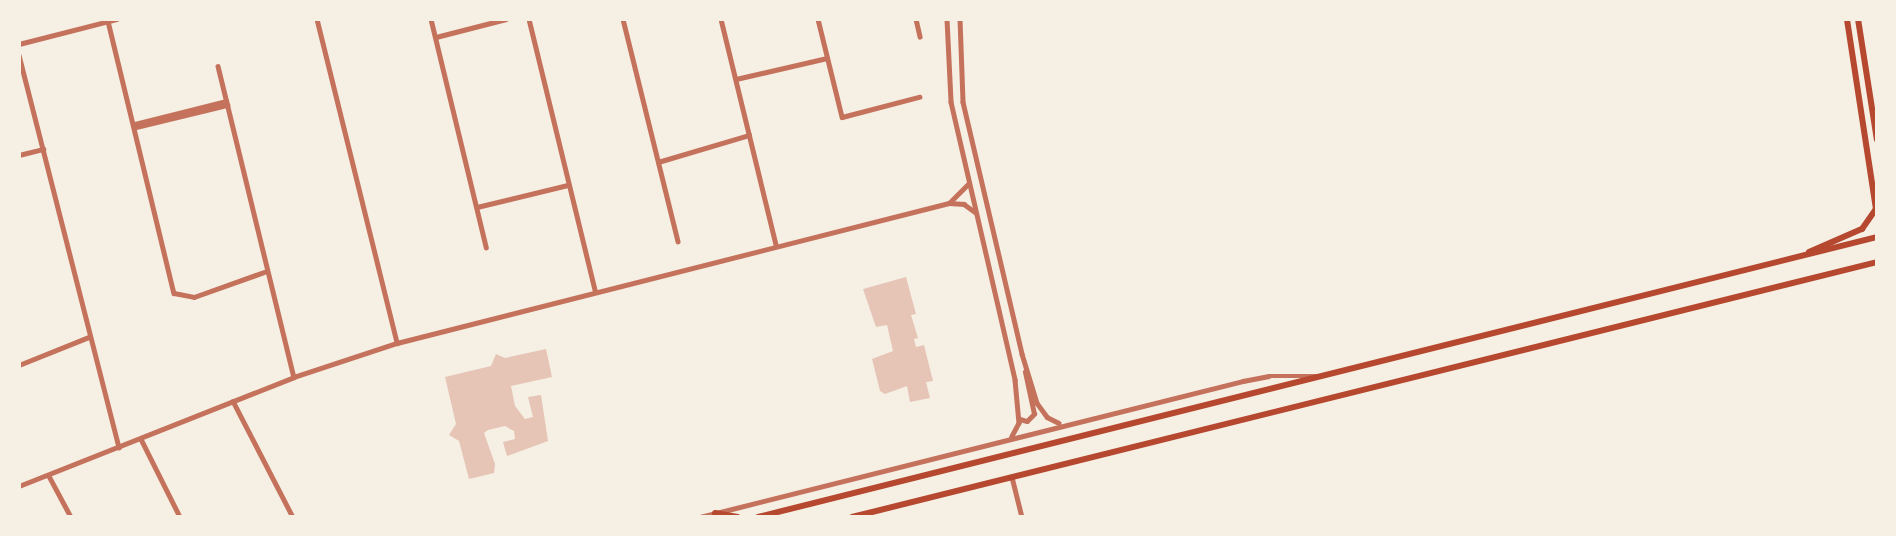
<!DOCTYPE html>
<style>
body{margin:0}
#map{position:relative;width:1896px;height:536px;overflow:hidden;background:#f6efe4;font-family:Arial,sans-serif}
div>[style]{position:absolute}
[style*='--x']{left:calc(var(--x)*1px);top:calc(var(--y)*1px);width:calc(var(--w)*1px);rotate:calc(var(--a)*1deg)}
.building>*{inset:0;background:#e6c5b7}
.minor>*{height:4.5px;margin:-2.25px;padding:0 2.25px;transform-origin:2.25px;border-radius:2.25px;background:#c5725c}
.secondary>*{height:6px;margin:-3px;padding:0 3px;transform-origin:3px;border-radius:3px;background:#b5482f}
span{translate:-50% -50%;white-space:nowrap;text-align:center;line-height:1.15;-webkit-text-stroke:5px #f6efe4;paint-order:stroke}
.frame{position:absolute;inset:0;border:21px solid #f6efe4;pointer-events:none}
</style>
<div id="map">
<div class="building">
<div style="clip-path:polygon(906px 277px,916px 314px,911px 315px,918px 338px,914px 339px,916px 347px,924px 345px,933px 381px,926px 382px,930px 398px,910px 402px,907px 386px,885px 394px,880px 391px,872px 359px,893px 351px,887px 325px,876px 327px,863px 289px)"></div>
<div style="clip-path:polygon(546px 349px,552px 377px,511px 386px,515px 406px,525px 419px,533px 417px,528px 397px,541px 395px,548px 441px,507px 456px,503px 442px,515px 439px,514px 431px,505px 426px,488px 430px,484px 433px,495px 464px,494px 473px,469px 479px,459px 441px,449px 435px,456px 424px,445px 377px,491px 366px,496px 354px,505px 358px)"></div>
</div>
<div class="minor">
<div style="--x:317;--y:19;--w:334;--a:76.1"></div>
<div style="--x:431;--y:19;--w:235;--a:76.4"></div>
<div style="--x:529;--y:19;--w:279;--a:76.3"></div>
<div style="--x:623;--y:19;--w:229;--a:76.1"></div>
<div style="--x:721;--y:19;--w:233;--a:76.3"></div>
<div style="--x:818;--y:19;--w:101;--a:76.2"></div>
<div style="--x:842;--y:117;--w:80;--a:-14.6"></div>
<div style="--x:916;--y:19;--w:18;--a:77"></div>
<div style="--x:947;--y:19;--w:83;--a:87.2"></div>
<div style="--x:951;--y:102;--w:285;--a:77"></div>
<div style="--x:1015;--y:380;--w:43;--a:84.7"></div>
<div style="--x:1019;--y:423;--w:15;--a:118"></div>
<div style="--x:960;--y:19;--w:83;--a:87.9"></div>
<div style="--x:963;--y:102;--w:259;--a:76.8"></div>
<div style="--x:1022;--y:354;--w:51;--a:73"></div>
<div style="--x:1037;--y:403;--w:17;--a:54"></div>
<div style="--x:1047;--y:417;--w:13;--a:27"></div>
<div style="--x:108;--y:21;--w:280;--a:76.4"></div>
<div style="--x:174;--y:293;--w:20;--a:11"></div>
<div style="--x:194;--y:297;--w:77;--a:-19.6"></div>
<div style="--x:436;--y:37;--w:72;--a:-14.4"></div>
<div style="--x:19;--y:44;--w:101;--a:-14.3"></div>
<div style="--x:19;--y:55;--w:405;--a:75.7"></div>
<div style="--x:218;--y:66;--w:320;--a:76.3"></div>
<div style="--x:736;--y:79;--w:93;--a:-13"></div>
<div style="--x:135;--y:124;--w:94;--a:-14.2"></div>
<div style="--x:136;--y:127;--w:94;--a:-13.6"></div>
<div style="--x:19;--y:155;--w:25;--a:-14"></div>
<div style="--x:658;--y:162;--w:95;--a:-16.5"></div>
<div style="--x:950;--y:202;--w:25;--a:-45"></div>
<div style="--x:477;--y:207;--w:94;--a:-13.6"></div>
<div style="--x:19;--y:365;--w:75;--a:-21.8"></div>
<div style="--x:233;--y:401;--w:131;--a:62.7"></div>
<div style="--x:1020;--y:419;--w:7;--a:16"></div>
<div style="--x:1027;--y:421;--w:10;--a:-45"></div>
<div style="--x:1034;--y:414;--w:43;--a:-102.1"></div>
<div style="--x:141;--y:439;--w:87;--a:63.4"></div>
<div style="--x:49;--y:476;--w:47;--a:61.8"></div>
<div style="--x:1012;--y:477;--w:41;--a:76"></div>
<div style="--x:19;--y:486;--w:296;--a:-21.6"></div>
<div style="--x:294;--y:377;--w:108;--a:-18.3"></div>
<div style="--x:397;--y:343;--w:569;--a:-14.23"></div>
<div style="--x:949;--y:203;--w:15;--a:4"></div>
<div style="--x:964;--y:204;--w:14;--a:36"></div>
<div style="--x:700;--y:517;--w:560;--a:-14.06"></div>
<div style="--x:1243;--y:381;--w:26;--a:-11"></div>
<div style="--x:1269;--y:376;--w:47;--a:0"></div>
</div>
<div class="secondary">
<div style="--x:1858;--y:19;--w:122;--a:81.1"></div>
<div style="--x:1809;--y:252;--w:58;--a:-23.5"></div>
<div style="--x:1862;--y:229;--w:24;--a:-55"></div>
<div style="--x:1876;--y:209;--w:192;--a:-98.7"></div>
<div style="--x:715;--y:513;--w:23;--a:10"></div>
<div style="--x:758;--y:517;--w:1153;--a:-14.05"></div>
<div style="--x:852;--y:517;--w:1056;--a:-13.97"></div>
</div>
<div class="frame"></div>
</div>
